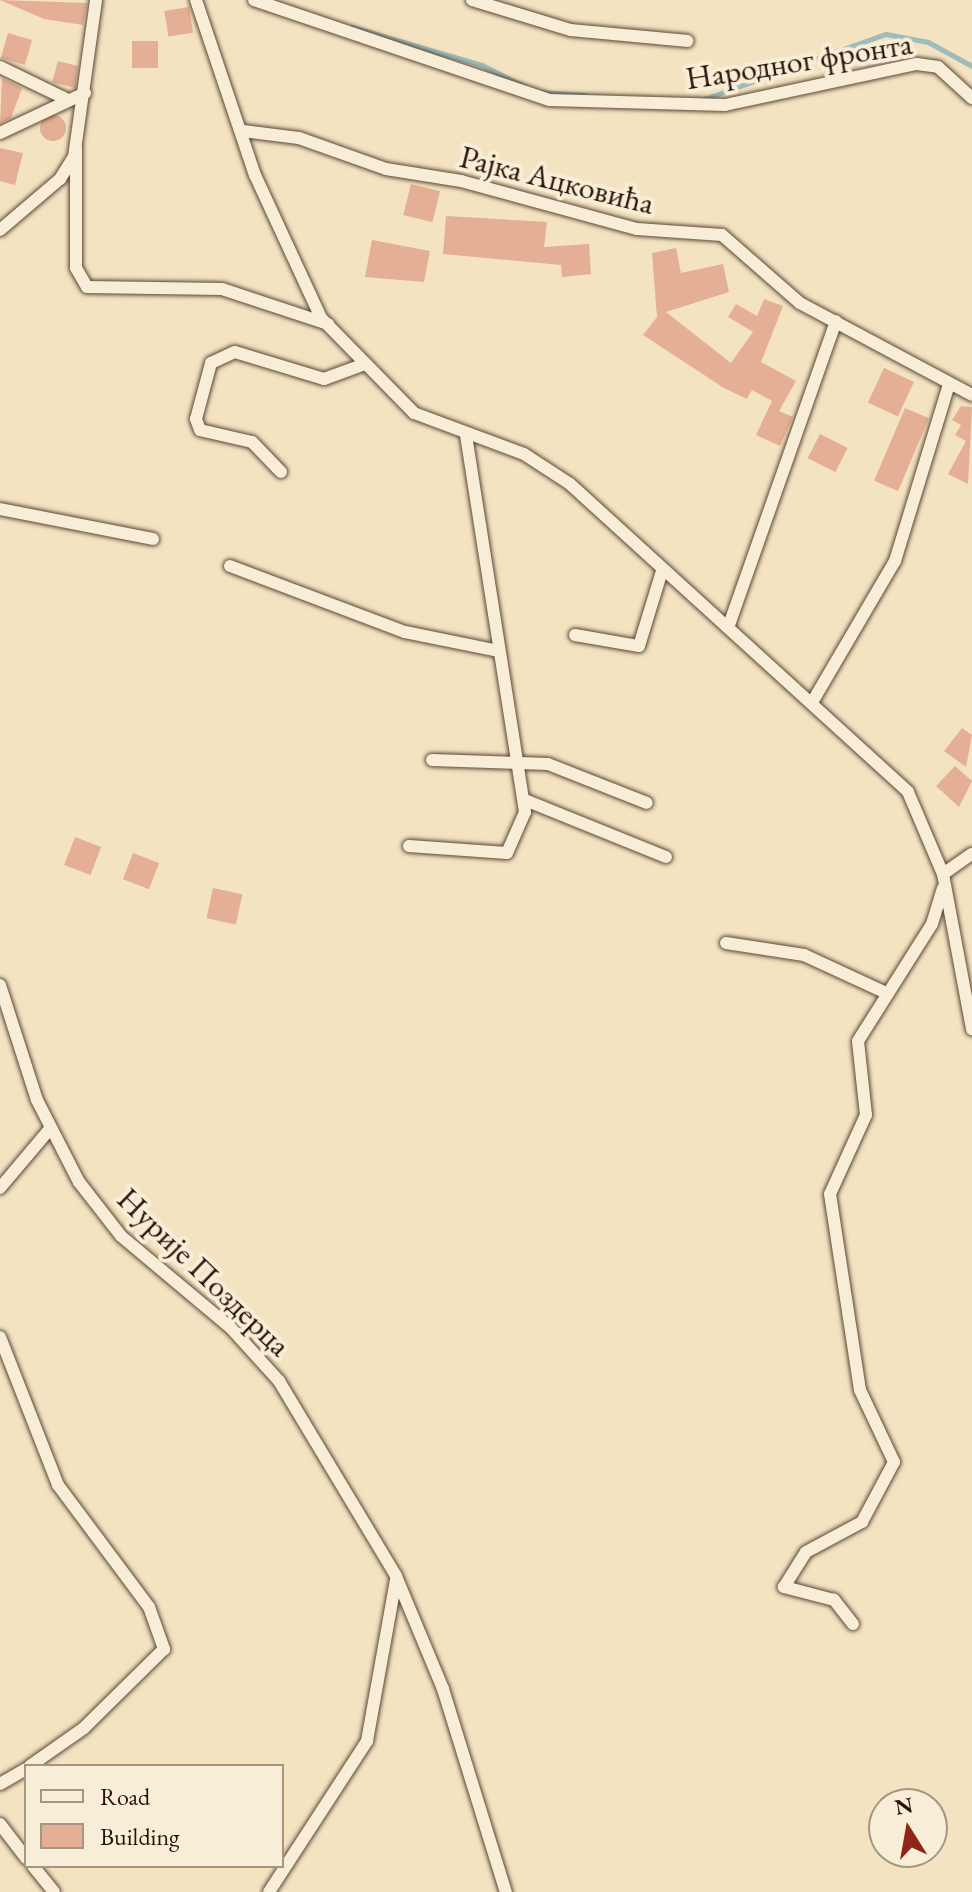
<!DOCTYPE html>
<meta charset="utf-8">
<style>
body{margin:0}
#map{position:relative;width:972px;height:1892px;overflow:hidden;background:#f4e3c1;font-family:"EB Garamond",serif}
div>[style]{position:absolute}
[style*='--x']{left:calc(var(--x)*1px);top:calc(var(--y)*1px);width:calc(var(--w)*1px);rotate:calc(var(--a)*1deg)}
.stream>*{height:5px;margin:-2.5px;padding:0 2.5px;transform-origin:2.5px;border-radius:2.5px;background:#9ebdba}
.building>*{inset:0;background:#e4af94;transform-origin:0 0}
.round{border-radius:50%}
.roads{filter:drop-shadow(0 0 2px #5b4736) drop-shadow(0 0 2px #5b4736)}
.street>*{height:12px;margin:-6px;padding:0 6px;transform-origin:6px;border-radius:6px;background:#f8edd7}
span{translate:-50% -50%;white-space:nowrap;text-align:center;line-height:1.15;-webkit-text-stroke:8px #f8edd7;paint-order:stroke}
.street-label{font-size:32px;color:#281308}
.legend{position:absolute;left:24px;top:1764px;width:260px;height:104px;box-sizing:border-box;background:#f8edd7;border:2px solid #a59684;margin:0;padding:10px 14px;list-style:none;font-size:24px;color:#281308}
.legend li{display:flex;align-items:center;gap:16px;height:40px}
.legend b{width:40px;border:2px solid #a59684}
.north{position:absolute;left:868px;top:1788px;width:80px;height:80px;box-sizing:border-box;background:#f8edd7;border:2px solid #a59684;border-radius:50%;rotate:349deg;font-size:22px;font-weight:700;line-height:32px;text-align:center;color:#281308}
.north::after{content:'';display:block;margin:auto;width:28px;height:36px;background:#8f2418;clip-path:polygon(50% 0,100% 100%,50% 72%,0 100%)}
</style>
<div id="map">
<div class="stream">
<div style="--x:352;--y:27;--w:135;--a:16.3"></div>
<div style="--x:482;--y:65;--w:47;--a:26.6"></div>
<div style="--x:540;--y:92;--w:46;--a:3.7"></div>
<div style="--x:704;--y:99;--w:193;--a:-19.7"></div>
<div style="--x:886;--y:34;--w:43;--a:10.8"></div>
<div style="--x:928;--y:42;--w:50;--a:28.6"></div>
</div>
<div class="building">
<div style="clip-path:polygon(0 0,87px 3px,83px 25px,44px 19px)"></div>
<div style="left:189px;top:7px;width:26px;height:25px;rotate:81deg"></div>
<div style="left:8px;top:33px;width:25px;height:26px;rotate:16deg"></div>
<div style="left:132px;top:41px;width:26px;height:27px"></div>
<div style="clip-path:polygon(58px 61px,78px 66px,75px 88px,52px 82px)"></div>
<div style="clip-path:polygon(2px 78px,22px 88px,11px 118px,0 123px)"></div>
<div class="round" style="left:40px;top:115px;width:26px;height:26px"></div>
<div style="clip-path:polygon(0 148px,23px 153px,15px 185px,0 181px)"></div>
<div style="left:411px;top:184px;width:30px;height:32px;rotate:14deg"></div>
<div style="clip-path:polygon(446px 216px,547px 222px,544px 247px,589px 244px,591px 274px,562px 277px,561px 265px,443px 254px)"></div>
<div style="clip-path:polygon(372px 240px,430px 251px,424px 282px,365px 277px)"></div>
<div style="clip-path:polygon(676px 248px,681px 273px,723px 264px,729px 292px,666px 312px,731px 363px,753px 332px,728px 317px,736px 304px,757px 316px,764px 299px,783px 306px,761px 362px,796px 381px,779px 411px,793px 417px,780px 446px,756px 435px,772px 401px,752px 390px,747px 399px,724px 388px,643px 335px,657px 317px,652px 253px)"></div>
<div style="left:884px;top:368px;width:33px;height:38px;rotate:25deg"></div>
<div style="clip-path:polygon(961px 406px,972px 407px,968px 484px,948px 474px,966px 441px,955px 435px,961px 425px,952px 420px)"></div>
<div style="left:905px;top:408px;width:26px;height:79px;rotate:23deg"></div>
<div style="left:820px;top:434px;width:31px;height:27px;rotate:27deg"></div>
<div style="clip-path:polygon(962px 728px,972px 735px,966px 767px,944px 751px)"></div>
<div style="clip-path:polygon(955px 766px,972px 781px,959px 807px,936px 786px)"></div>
<div style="left:75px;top:837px;width:28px;height:30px;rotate:21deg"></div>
<div style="left:133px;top:853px;width:28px;height:28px;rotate:21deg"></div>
<div style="left:213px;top:888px;width:30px;height:31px;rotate:12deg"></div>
</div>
<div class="roads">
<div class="street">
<div style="--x:196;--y:0;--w:185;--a:71.4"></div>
<div style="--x:255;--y:175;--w:157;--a:65.2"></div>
<div style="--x:321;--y:318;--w:133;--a:45.6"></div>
<div style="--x:414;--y:413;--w:117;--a:20.4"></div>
<div style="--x:524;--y:454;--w:55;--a:33.1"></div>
<div style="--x:570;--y:484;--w:457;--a:42.3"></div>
<div style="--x:908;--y:792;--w:89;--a:66.9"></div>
<div style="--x:943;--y:874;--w:158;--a:79.4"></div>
<div style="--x:254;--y:0;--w:311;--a:18.7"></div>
<div style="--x:549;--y:100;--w:176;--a:1.6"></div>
<div style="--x:725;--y:105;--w:196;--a:-12.1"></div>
<div style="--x:917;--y:64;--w:21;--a:8"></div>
<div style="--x:938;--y:67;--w:46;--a:42.4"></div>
<div style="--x:472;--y:0;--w:103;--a:16.9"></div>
<div style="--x:571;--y:30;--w:117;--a:5.4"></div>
<div style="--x:0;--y:67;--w:76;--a:25.9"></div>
<div style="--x:243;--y:131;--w:56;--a:7.1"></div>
<div style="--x:299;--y:138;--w:92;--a:19.6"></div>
<div style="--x:386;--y:169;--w:76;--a:9.1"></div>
<div style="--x:461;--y:181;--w:182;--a:15.3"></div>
<div style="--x:637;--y:229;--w:85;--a:4"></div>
<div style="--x:722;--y:235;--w:103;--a:41.1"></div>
<div style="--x:800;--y:303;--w:195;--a:28.1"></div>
<div style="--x:0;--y:133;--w:94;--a:-25.2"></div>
<div style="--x:76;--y:148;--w:120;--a:90"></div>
<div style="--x:76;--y:268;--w:22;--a:60"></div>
<div style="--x:87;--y:287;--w:135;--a:0.8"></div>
<div style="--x:222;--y:289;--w:112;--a:18.3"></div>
<div style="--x:0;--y:230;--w:79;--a:-40.4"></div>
<div style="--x:60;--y:179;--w:26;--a:-58"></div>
<div style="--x:74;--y:157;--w:159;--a:-82"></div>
<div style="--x:281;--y:472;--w:42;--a:-134"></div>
<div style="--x:252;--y:442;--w:53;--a:-167"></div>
<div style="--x:200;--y:430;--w:12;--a:-110"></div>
<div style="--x:196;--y:419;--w:58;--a:-75"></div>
<div style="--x:211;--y:363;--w:26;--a:-25"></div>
<div style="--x:235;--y:352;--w:93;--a:16.9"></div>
<div style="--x:324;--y:379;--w:44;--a:-20.1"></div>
<div style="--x:0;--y:509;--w:156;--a:11.1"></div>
<div style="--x:230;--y:566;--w:187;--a:20.7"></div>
<div style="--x:405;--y:632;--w:95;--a:11.5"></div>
<div style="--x:729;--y:625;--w:322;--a:-70.6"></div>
<div style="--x:575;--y:635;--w:65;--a:9.8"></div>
<div style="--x:639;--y:646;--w:78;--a:-73"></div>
<div style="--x:814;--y:699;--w:160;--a:-59.6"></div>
<div style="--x:895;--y:561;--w:185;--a:-73"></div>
<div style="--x:432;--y:760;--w:116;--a:2"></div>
<div style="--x:548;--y:764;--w:106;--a:21.5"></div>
<div style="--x:525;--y:800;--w:152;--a:22"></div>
<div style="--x:409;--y:846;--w:98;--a:4.1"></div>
<div style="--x:507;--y:853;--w:45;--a:-66.3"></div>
<div style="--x:525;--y:812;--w:382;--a:-98.9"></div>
<div style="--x:943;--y:874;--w:35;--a:-35"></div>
<div style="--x:726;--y:943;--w:79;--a:8.7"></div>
<div style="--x:804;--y:955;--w:88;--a:24.8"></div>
<div style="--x:0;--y:985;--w:121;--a:72.2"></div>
<div style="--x:37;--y:1100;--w:92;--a:62.9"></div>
<div style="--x:79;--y:1182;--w:68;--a:52.1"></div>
<div style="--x:121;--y:1236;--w:142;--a:39.9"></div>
<div style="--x:230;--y:1327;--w:73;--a:47.8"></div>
<div style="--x:279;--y:1381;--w:227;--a:59"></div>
<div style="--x:396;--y:1576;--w:122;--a:67.4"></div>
<div style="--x:443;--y:1689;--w:213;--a:72.8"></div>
<div style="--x:0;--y:1188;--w:76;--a:-49.8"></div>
<div style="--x:0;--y:1337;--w:159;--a:68.6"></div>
<div style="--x:58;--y:1485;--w:152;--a:53.3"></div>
<div style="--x:149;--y:1607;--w:45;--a:70.3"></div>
<div style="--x:164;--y:1649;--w:112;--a:135.4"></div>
<div style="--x:84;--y:1728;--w:66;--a:144.9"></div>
<div style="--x:853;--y:1624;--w:31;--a:-128"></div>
<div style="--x:834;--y:1600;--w:52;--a:-165.4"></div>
<div style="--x:784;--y:1587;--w:41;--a:-57.8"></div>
<div style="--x:806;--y:1552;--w:64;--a:-28.2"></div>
<div style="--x:862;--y:1522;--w:68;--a:-61.9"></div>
<div style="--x:894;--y:1462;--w:80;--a:-115.3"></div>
<div style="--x:860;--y:1390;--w:198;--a:-98.7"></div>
<div style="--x:830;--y:1194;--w:87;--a:-65.5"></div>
<div style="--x:866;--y:1115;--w:74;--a:-96.2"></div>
<div style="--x:858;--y:1041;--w:138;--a:-57.7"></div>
<div style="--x:932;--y:924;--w:37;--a:-73"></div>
<div style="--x:0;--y:1784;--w:30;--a:-30"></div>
<div style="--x:0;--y:1824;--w:43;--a:52.6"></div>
<div style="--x:33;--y:1866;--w:33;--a:51"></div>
<div style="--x:269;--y:1892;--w:180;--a:-57"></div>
<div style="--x:367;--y:1741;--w:164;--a:-79.8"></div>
</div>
</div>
<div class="street-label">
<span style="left:799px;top:61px;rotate:-9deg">Народног фронта</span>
<span style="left:557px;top:180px;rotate:14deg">Рајка Ацковића</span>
<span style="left:204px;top:1272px;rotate:44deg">Нурије Поздерца</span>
</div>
<ul class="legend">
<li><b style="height:10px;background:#f8edd7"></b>Road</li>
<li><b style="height:22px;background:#e4af94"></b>Building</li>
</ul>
<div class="north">N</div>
</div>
